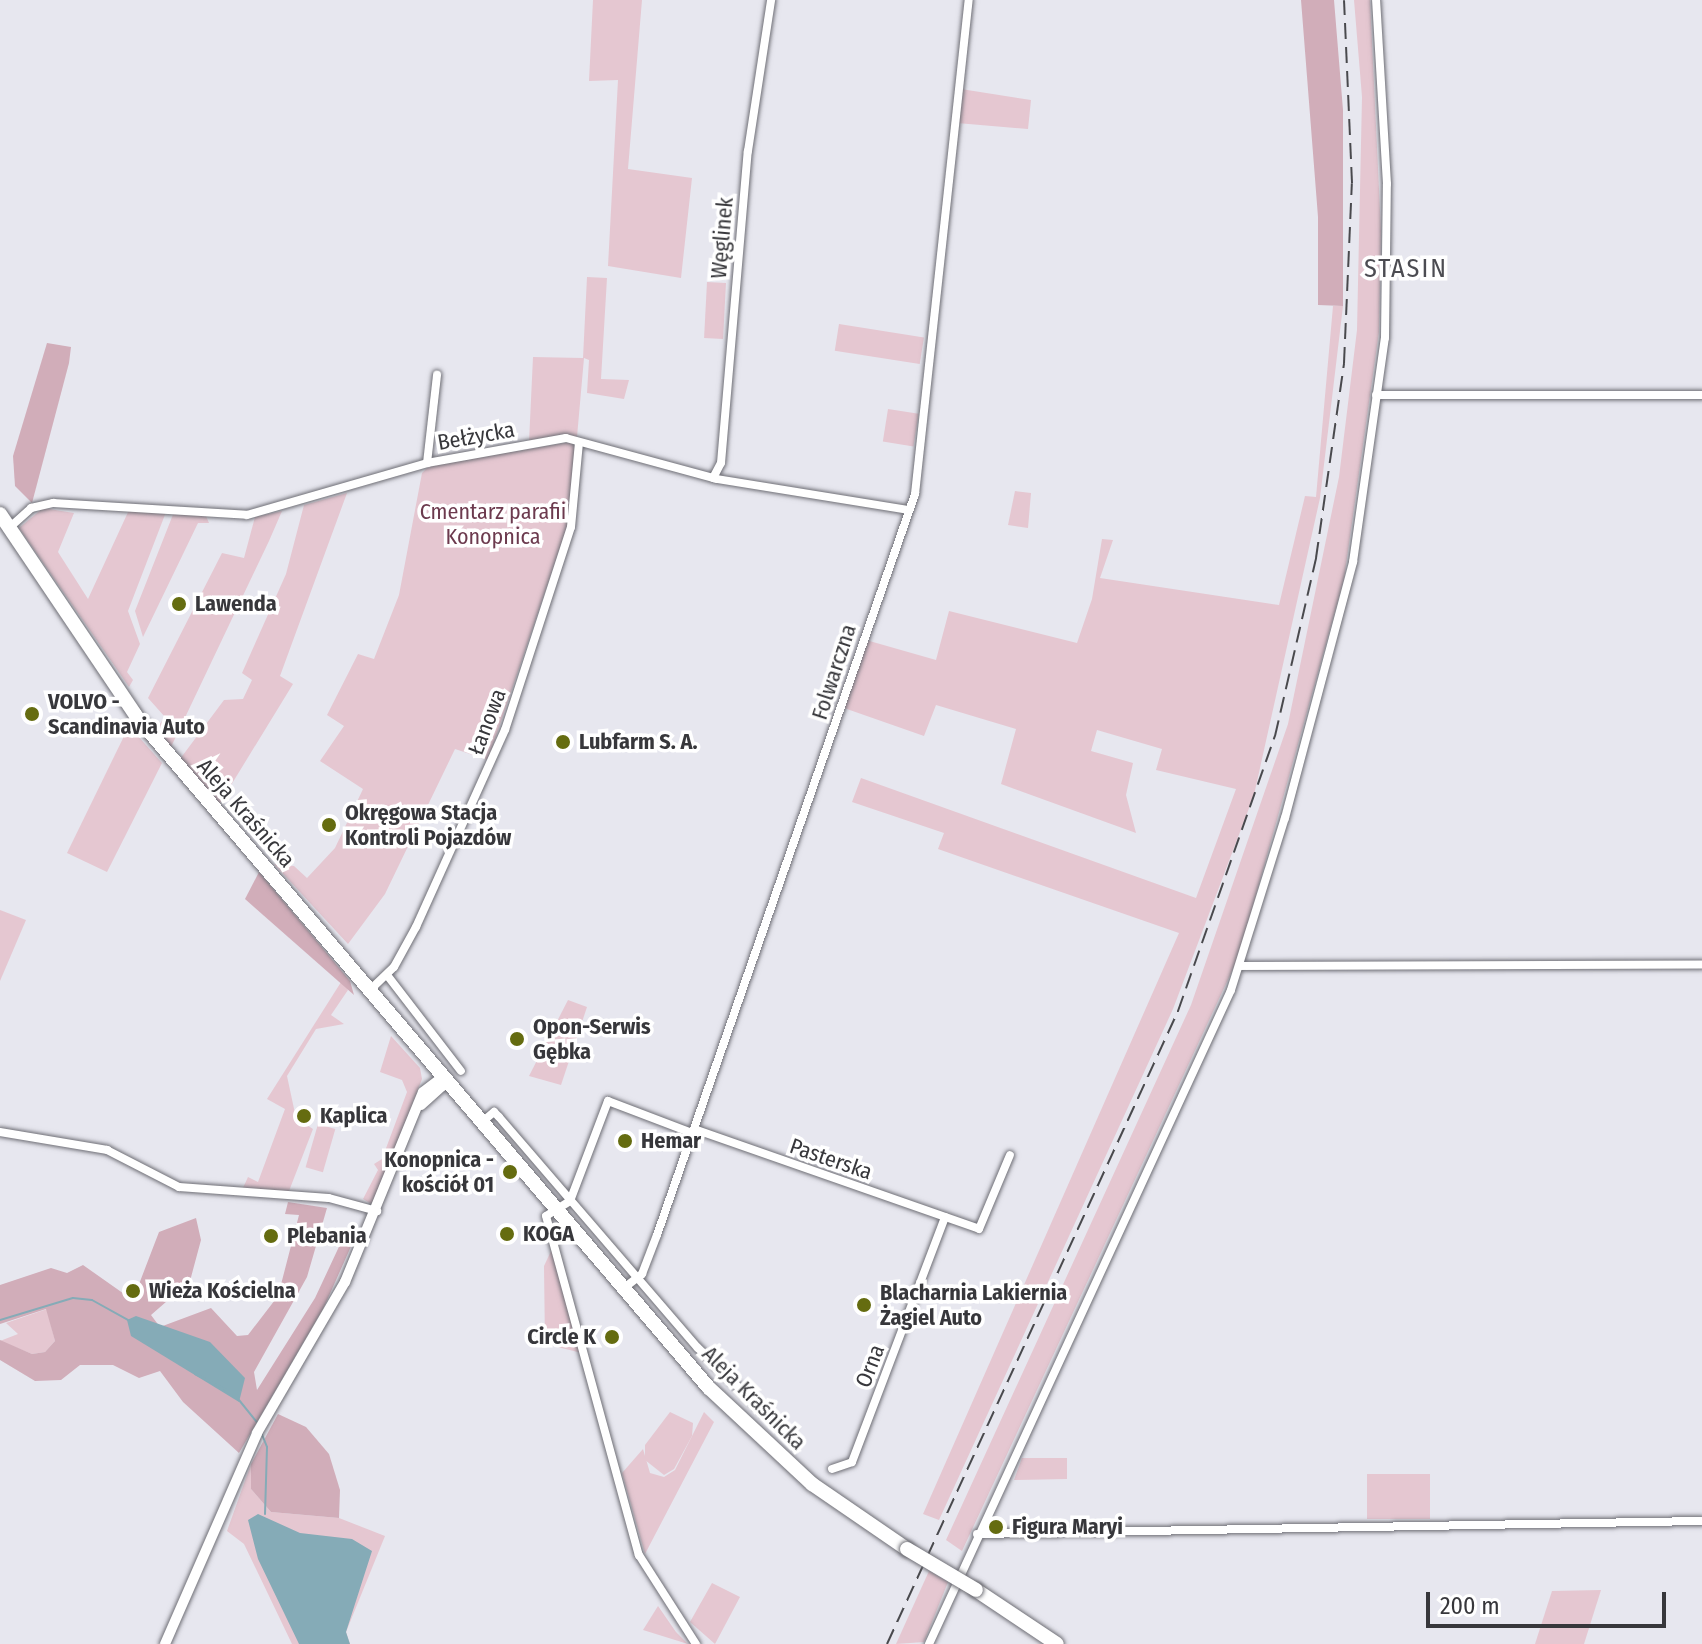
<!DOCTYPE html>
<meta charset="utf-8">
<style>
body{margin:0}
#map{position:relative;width:1702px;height:1644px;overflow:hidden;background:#e7e7ef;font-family:"Fira Sans Condensed",sans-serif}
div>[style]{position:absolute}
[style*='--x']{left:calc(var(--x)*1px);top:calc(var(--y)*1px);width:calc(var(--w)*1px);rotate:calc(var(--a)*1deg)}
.green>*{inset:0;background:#e5c7d1;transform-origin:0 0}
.forest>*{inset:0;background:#d1adb9}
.water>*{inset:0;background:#85abb7}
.stream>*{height:2px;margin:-1px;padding:0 1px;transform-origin:1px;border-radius:1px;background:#85abb7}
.roads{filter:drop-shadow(0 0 2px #6e6e75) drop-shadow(0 0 2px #6e6e75)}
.minor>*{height:8px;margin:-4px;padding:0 4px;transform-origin:4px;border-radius:4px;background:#fff}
.tertiary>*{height:10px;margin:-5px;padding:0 5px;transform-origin:5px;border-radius:5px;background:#fff}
.primary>*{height:14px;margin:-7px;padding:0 7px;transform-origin:7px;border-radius:7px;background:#fff}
.rail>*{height:2px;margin-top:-1px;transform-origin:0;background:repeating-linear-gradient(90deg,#49494d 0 16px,transparent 0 24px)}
.bridges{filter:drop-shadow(0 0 2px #6e6e75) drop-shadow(0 0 2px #6e6e75)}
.primary-bridge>*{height:14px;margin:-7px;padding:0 7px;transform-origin:7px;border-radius:7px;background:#fff}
.dots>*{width:22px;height:22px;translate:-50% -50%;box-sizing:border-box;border:4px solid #fff;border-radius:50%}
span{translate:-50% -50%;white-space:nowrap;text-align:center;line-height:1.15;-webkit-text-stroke:7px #fff;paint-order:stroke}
.street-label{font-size:22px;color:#37373b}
.park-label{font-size:22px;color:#6c3a4e}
.poi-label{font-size:22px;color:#37373b;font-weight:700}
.left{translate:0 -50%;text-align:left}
.right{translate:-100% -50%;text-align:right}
.quarter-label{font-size:26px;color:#4c4c52;letter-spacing:2px}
.scale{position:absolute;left:1426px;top:1592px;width:240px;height:36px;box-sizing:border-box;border:4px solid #37373b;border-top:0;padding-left:10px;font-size:24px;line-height:28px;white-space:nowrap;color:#37373b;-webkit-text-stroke:6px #fff;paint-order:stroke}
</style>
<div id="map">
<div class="green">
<div style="clip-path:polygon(593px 0,642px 0,628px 169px,692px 178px,681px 278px,608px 266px,618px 80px,589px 81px)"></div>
<div style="clip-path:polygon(1354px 0,1370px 0,1381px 231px,1379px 332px,1344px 579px,1239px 956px,962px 1551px,946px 1540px,1191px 1005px,1288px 724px,1339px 477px,1357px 330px,1362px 97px)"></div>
<div style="clip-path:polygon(961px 89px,1031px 100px,1028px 129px,957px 123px)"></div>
<div style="clip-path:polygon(587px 277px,607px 278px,601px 379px,629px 380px,624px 399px,587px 393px,589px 360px,584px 358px,577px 437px,529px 442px,533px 357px,583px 358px)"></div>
<div style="left:707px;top:282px;width:19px;height:56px;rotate:3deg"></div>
<div style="clip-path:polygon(1333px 306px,1343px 306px,1320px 498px,1254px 795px,1173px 1009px,939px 1520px,923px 1514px,1179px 933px,938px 849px,944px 833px,852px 802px,861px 778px,1196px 898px,1236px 789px,1156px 770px,1162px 749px,1097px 730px,1091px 751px,1133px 763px,1126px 795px,1136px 833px,1001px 784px,1016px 729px,936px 705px,924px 736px,844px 708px,866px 640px,936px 660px,949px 611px,1077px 643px,1092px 599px,1102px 539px,1113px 540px,1100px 578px,1279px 605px,1305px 496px,1316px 497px)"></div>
<div style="left:839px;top:324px;width:86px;height:27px;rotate:9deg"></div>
<div style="left:888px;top:409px;width:31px;height:33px;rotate:9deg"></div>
<div style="clip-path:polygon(570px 442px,575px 446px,567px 527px,488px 760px,455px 749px,385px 894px,348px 944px,274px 864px,294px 866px,307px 878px,335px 848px,363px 789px,320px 761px,344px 726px,327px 715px,358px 654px,374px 659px,399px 595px,422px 473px,429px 466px)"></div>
<div style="clip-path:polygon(1015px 491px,1031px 493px,1028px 528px,1008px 525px)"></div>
<div style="clip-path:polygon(347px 493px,280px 676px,293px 684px,217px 808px,180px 759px,224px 700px,243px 699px,252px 680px,242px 673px,286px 574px,304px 505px)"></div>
<div style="clip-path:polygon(43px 508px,74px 513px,58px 552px,88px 599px,129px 510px,166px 512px,128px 611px,140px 644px,127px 672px,133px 680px,129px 687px,19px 528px)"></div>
<div style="clip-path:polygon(282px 511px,269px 541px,171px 747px,157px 728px,165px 717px,148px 698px,222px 553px,244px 558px,255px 517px)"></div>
<div style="clip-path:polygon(174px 512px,206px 516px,209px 523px,198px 523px,143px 637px,135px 611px)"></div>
<div style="clip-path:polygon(129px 726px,162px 763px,107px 872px,67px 853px)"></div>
<div style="clip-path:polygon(0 910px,26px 920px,0 981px)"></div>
<div style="clip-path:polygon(343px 979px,348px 990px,331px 1015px,344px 1024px,316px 1029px,287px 1076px,296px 1118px,313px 1129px,289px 1191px,242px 1190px,248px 1177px,258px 1182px,285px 1109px,267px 1099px)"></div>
<div style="clip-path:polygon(568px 1000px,587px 1007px,561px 1085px,529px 1076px)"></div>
<div style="clip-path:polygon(391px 1036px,420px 1068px,422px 1079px,373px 1205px,363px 1199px,378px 1170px,374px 1164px,382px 1159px,407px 1092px,402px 1080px,380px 1072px)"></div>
<div style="left:318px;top:1124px;width:18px;height:45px;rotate:16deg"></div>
<div style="clip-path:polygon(552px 1249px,582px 1353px,545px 1344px,544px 1266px)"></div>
<div style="clip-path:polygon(47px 1309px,55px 1341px,45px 1352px,32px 1354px,0 1341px,18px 1334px,6px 1323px)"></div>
<div style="clip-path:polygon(670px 1412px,693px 1423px,692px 1436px,674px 1469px,664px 1475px,645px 1460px,645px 1445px)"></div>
<div style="clip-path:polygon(704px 1412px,714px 1422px,645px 1554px,622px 1473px,643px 1449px,650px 1473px,664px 1477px,675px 1470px)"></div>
<div style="clip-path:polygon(1022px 1458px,1067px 1458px,1067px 1479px,1014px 1480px)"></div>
<div style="clip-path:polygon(251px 1464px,251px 1489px,271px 1512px,339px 1518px,385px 1536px,346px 1632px,350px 1644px,292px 1644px,244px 1544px,227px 1531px)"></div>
<div style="left:1430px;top:1474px;width:45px;height:63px;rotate:90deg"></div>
<div style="clip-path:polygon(929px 1571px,948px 1582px,924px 1642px,896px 1644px)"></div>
<div style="clip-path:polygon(712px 1583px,740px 1597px,715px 1644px,690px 1622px)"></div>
<div style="clip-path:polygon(1601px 1590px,1584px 1644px,1535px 1644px,1552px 1591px)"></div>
<div style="clip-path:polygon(658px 1606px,676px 1632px,688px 1644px,643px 1630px)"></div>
</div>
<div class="forest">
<div style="clip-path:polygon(1301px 0,1334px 0,1343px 110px,1343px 306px,1318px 305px,1318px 217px)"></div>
<div style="clip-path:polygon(47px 343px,71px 347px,69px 363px,32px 503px,15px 486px,13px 456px)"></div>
<div style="clip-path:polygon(259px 872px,350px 981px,354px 995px,245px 899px)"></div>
<div style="clip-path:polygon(288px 1202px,327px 1208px,307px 1277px,254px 1372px,257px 1390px,315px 1298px,344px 1236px,353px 1242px,324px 1307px,239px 1453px,183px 1402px,160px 1371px,139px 1378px,113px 1365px,80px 1365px,61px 1380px,35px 1381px,0 1360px,0 1340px,32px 1354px,45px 1352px,55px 1341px,46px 1309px,0 1324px,0 1285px,51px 1268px,67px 1273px,83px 1265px,127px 1296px,136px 1292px,159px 1232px,196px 1218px,201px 1240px,190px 1281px,151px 1315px,160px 1327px,211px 1308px,237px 1336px,248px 1335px,278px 1296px,299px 1215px,285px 1214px)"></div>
<div style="clip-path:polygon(278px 1414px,306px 1427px,329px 1454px,340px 1490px,339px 1518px,271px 1512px,251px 1489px,251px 1464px)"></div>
</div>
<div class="water">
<div style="clip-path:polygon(136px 1316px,210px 1342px,245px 1378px,239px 1402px,131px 1336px,127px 1320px)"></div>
<div style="clip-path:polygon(258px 1514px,300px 1533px,352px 1539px,372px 1551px,346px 1632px,350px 1644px,299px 1644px,258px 1559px,248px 1520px)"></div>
</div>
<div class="stream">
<div style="--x:0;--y:1320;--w:76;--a:-16.8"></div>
<div style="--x:73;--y:1298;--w:19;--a:6"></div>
<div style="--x:92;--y:1300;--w:41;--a:29.1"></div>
<div style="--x:195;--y:1374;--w:34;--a:27"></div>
<div style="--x:239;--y:1400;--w:28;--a:51"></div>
<div style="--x:261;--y:1432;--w:16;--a:68"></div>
<div style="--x:267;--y:1447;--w:67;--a:91.7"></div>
</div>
<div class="roads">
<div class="minor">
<div style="--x:1376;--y:395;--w:326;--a:0"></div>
<div style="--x:427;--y:463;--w:89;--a:-83.5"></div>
<div style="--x:713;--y:478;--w:17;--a:-62"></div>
<div style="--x:721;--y:463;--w:313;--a:-85.1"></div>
<div style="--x:748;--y:151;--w:153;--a:-81.3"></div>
<div style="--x:9;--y:528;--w:30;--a:-42"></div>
<div style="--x:31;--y:508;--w:23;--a:-13"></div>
<div style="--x:53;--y:503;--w:194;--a:3.5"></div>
<div style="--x:247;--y:515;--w:187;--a:-16.1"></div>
<div style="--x:427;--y:463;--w:141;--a:-10.2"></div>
<div style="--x:566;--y:438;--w:156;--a:15.2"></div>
<div style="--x:717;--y:479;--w:194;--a:9.2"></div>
<div style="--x:1241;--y:966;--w:461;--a:-0.2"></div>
<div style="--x:387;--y:975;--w:121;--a:52.4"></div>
<div style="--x:370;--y:990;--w:33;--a:-44"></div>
<div style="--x:394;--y:967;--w:46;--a:-61.2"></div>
<div style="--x:416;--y:927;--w:216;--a:-65.7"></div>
<div style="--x:505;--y:730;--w:213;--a:-72"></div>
<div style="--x:571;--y:527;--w:85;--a:-84.6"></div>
<div style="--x:482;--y:1122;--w:16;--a:-40"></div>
<div style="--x:494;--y:1112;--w:7;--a:45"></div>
<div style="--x:499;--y:1117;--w:305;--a:49.3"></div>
<div style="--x:698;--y:1348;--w:98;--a:44.2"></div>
<div style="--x:694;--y:1129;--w:302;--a:19.3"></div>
<div style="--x:979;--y:1229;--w:80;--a:-67.3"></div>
<div style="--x:0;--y:1132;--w:109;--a:9.5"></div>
<div style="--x:107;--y:1150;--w:81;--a:27.2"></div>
<div style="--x:179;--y:1187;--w:150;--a:4.2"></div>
<div style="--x:329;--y:1198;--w:50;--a:15.2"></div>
<div style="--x:692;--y:1133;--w:90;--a:-159.1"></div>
<div style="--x:608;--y:1101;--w:107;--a:110.8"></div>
<div style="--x:570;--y:1201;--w:28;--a:148"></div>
<div style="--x:546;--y:1216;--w:352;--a:74.7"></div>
<div style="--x:639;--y:1555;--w:106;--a:57.4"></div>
<div style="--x:624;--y:1288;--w:23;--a:-38"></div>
<div style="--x:642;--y:1274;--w:42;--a:-69"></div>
<div style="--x:657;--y:1235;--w:785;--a:-70.8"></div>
<div style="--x:915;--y:494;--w:497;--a:-83.8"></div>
<div style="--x:832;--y:1469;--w:21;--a:-19"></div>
<div style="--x:852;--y:1462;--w:262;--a:-69.2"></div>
<div style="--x:977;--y:1534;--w:725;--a:-1.03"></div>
<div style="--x:929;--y:1644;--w:720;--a:-65.21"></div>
<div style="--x:1231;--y:990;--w:180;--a:-72.6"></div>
<div style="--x:1285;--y:818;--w:265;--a:-75.1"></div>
<div style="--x:1353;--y:562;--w:226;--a:-81.9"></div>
<div style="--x:1385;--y:338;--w:154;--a:-89.3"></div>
<div style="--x:1387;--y:184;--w:184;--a:-93.4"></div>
</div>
<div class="tertiary">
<div style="--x:421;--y:1105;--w:28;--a:-42"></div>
<div style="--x:442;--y:1086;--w:10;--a:-79"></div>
<div style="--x:165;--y:1644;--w:230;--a:-66.4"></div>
<div style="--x:257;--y:1433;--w:175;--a:-59.8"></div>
<div style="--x:345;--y:1282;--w:205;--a:-67.7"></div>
<div style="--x:423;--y:1092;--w:26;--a:-37"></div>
</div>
<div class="primary">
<div style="--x:0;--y:514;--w:244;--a:56"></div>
<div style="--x:136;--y:716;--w:883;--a:49.55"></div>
<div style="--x:709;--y:1388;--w:141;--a:43"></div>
<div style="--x:812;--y:1484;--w:115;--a:34.4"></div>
<div style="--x:976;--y:1590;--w:97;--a:33.7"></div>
</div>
</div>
<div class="rail">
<div style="--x:887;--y:1644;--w:697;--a:-65.31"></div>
<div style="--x:1178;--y:1011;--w:292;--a:-70.6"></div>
<div style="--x:1275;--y:736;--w:183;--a:-77"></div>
<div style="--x:1316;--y:558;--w:197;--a:-81.8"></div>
<div style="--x:1344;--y:363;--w:180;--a:-87.5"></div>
<div style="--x:1352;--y:183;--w:183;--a:-92.5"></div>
</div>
<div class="bridges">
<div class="primary-bridge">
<div style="--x:907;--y:1549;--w:80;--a:30.7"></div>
</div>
</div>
<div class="dots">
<div style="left:179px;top:604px;background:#656c10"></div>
<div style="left:32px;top:714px;background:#656c10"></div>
<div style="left:563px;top:742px;background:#656c10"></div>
<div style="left:329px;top:825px;background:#656c10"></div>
<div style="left:517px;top:1039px;background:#656c10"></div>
<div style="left:304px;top:1116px;background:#656c10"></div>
<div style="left:625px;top:1141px;background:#656c10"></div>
<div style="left:510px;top:1172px;background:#656c10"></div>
<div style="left:507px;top:1234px;background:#656c10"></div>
<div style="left:271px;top:1236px;background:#656c10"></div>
<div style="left:133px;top:1291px;background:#656c10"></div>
<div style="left:864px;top:1305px;background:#656c10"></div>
<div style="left:612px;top:1337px;background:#656c10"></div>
<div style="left:996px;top:1527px;background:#656c10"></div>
</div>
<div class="street-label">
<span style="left:722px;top:238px;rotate:-85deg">Węglinek</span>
<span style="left:476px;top:436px;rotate:-10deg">Bełżycka</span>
<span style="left:834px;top:672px;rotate:-72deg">Folwarczna</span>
<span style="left:487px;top:722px;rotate:-69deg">Łanowa</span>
<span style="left:246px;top:813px;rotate:49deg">Aleja Kraśnicka</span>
<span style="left:831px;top:1159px;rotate:19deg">Pasterska</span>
<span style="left:870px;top:1366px;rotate:-69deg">Orna</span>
<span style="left:754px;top:1398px;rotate:45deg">Aleja Kraśnicka</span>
</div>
<div class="park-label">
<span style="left:493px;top:524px">Cmentarz parafii<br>Konopnica</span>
</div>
<div class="poi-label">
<span class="left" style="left:195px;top:604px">Lawenda</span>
<span class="left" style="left:48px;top:714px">VOLVO -<br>Scandinavia Auto</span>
<span class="left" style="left:579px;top:742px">Lubfarm S. A.</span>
<span class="left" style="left:345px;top:825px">Okręgowa Stacja<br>Kontroli Pojazdów</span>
<span class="left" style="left:533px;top:1039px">Opon-Serwis<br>Gębka</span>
<span class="left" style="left:320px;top:1116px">Kaplica</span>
<span class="left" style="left:641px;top:1141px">Hemar</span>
<span class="right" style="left:494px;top:1172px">Konopnica -<br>kościół 01</span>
<span class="left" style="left:523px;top:1234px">KOGA</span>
<span class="left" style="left:287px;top:1236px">Plebania</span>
<span class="left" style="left:149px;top:1291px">Wieża Kościelna</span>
<span class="left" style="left:880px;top:1305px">Blacharnia Lakiernia<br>Żagiel Auto</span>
<span class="right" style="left:596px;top:1337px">Circle K</span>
<span class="left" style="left:1012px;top:1527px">Figura Maryi</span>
</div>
<div class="quarter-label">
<span style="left:1406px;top:269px">STASIN</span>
</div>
<div class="scale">200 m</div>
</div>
